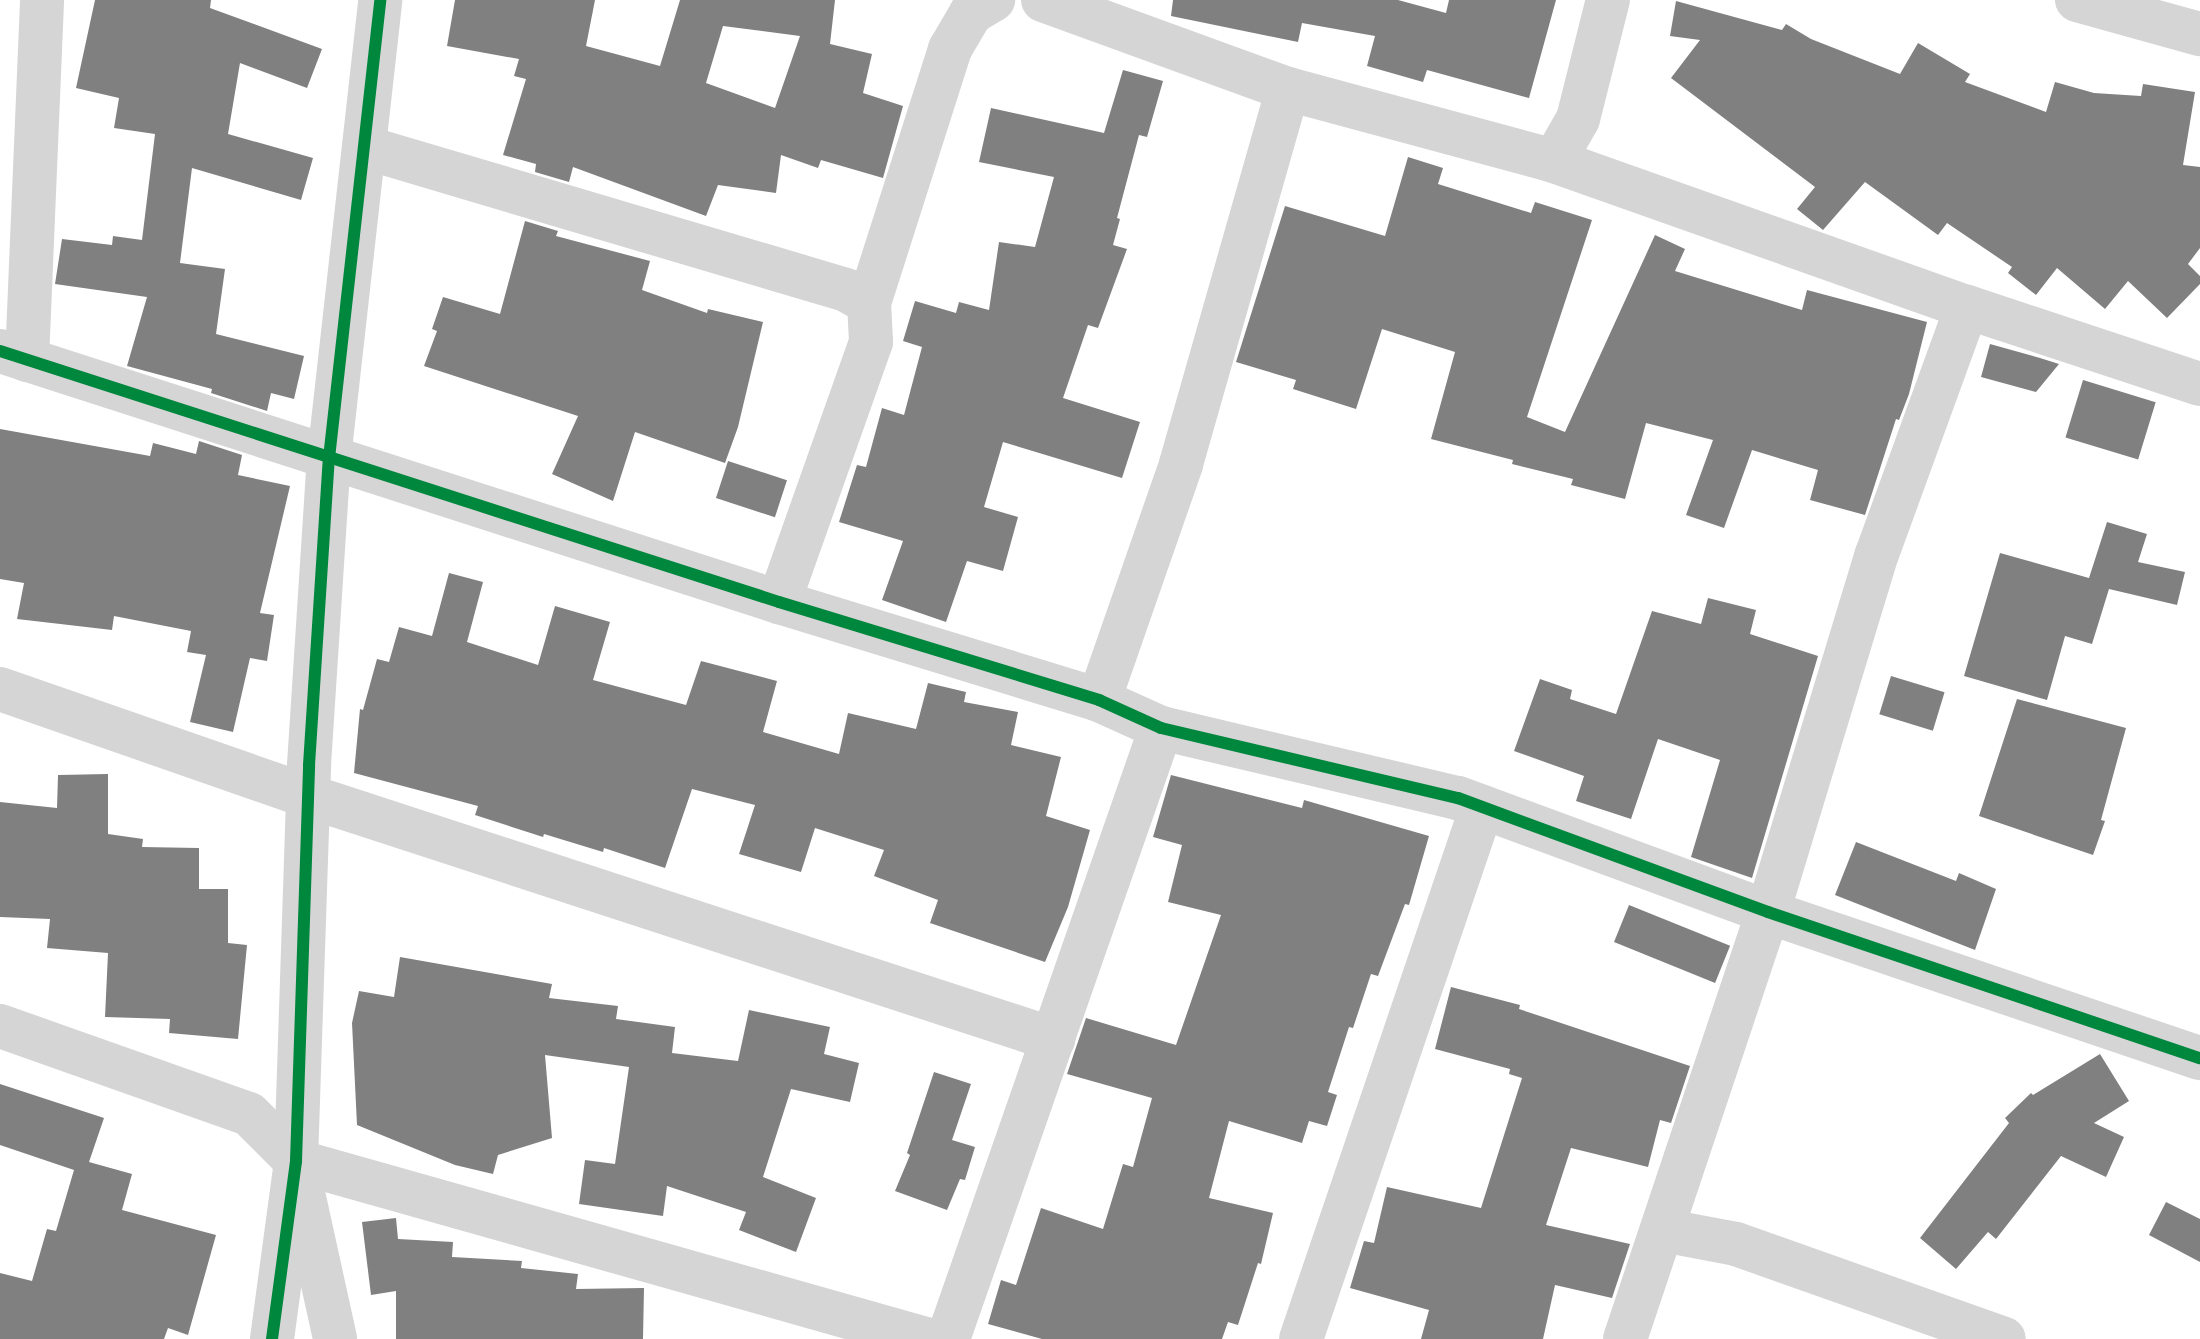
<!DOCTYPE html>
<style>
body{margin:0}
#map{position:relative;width:2200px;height:1339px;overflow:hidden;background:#fff;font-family:"PT Sans",sans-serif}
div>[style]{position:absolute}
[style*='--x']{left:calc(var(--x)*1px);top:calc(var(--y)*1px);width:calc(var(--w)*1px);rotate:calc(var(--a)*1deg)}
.building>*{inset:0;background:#808080;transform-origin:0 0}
.minor>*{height:44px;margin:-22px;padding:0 22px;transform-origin:22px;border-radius:22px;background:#d5d5d5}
.cycleway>*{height:12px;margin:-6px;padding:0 6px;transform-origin:6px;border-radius:6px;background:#00873e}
span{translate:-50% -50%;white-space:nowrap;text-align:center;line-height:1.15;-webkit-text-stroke:8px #fff;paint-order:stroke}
</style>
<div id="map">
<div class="building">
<div style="clip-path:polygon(95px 0,211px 0,210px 8px,322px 49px,307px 88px,240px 63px,228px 134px,313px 158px,301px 200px,192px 168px,180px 263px,225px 269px,216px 334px,304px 356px,294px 399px,271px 393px,267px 411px,211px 393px,212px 389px,127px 366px,147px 297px,55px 284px,62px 239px,112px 245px,113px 236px,142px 240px,155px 134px,114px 128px,119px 98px,76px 88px)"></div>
<div style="clip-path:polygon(evenodd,455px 0,595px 0,586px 46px,660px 66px,680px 0,835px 0,830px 44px,872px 54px,863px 93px,903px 106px,883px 178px,821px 160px,818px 168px,781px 155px,776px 193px,718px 185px,706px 216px,573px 167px,569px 182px,535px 172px,536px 164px,503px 155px,526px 79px,514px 76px,519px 59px,447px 46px,455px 0,723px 26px,800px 36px,775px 108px,706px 83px,723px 26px)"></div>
<div style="clip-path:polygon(1173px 0,1398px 0,1446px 13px,1449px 0,1556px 0,1529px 98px,1427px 70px,1423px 82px,1367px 66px,1375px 36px,1302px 23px,1298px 42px,1171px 16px)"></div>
<div style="clip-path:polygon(1676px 1px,1782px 30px,1786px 24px,1811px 39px,1900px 74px,1918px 43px,1970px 74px,1965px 82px,2046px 112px,2055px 82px,2094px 93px,2141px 96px,2143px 84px,2195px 92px,2183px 165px,2200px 167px,2200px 248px,2188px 264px,2200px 276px,2200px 284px,2167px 318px,2128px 281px,2105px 309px,2057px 268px,2036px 295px,2008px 273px,2012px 267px,1947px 223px,1938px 235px,1865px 182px,1823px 230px,1797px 209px,1815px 187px,1671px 78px,1700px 40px,1670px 36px)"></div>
<div style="clip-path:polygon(1123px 70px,1163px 81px,1147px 137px,1139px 135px,1117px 218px,1120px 219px,1113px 245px,1127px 249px,1098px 328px,1088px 325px,1063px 398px,1140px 422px,1122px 478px,1003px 442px,984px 507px,1018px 517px,1003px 571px,967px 561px,946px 622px,882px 600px,903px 541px,839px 522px,857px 465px,866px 467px,882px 408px,904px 415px,922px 347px,903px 341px,915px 301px,956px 313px,959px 302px,989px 310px,999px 242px,1035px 247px,1054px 177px,979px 162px,991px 108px,1104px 133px)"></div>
<div style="clip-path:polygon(1408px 157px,1443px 168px,1438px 184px,1531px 213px,1535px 202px,1592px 220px,1527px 417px,1565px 432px,1655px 235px,1685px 249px,1675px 271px,1802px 310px,1807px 290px,1927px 322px,1909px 394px,1899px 420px,1896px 419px,1865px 515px,1810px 500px,1818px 470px,1752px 450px,1724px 528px,1686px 515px,1713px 440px,1646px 423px,1625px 499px,1571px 485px,1573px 479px,1512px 464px,1513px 460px,1431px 439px,1455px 352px,1382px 329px,1356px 409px,1293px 389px,1296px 380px,1236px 362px,1285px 206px,1385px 236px)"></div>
<div style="clip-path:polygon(525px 221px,558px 231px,556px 236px,650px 261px,642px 290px,707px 313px,708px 309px,763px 322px,738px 427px,725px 463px,635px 432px,613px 501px,552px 474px,578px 416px,424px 366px,437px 331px,432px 329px,443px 297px,500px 314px)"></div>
<div style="clip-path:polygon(1990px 344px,2040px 358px,2059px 364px,2036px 392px,1981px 377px)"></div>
<div style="left:2083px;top:380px;width:76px;height:60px;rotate:17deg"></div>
<div style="clip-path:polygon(0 429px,150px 456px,153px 443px,196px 454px,199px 441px,242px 455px,238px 475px,290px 486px,260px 613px,274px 615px,267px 661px,250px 658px,233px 732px,190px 722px,206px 655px,187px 652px,191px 631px,114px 616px,112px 630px,17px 619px,24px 583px,0 579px)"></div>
<div style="left:728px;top:461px;width:62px;height:39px;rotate:18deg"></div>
<div style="clip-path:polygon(2107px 522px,2147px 534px,2138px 562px,2185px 572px,2177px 605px,2109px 589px,2092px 644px,2065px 636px,2047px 700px,1964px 676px,2000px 553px,2089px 578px)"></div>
<div style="clip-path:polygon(449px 573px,483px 582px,467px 642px,538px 665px,555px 606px,610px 622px,593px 680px,686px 705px,701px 661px,777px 681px,763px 732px,839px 754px,848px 713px,916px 729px,928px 683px,966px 692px,964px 702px,1018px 712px,1011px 745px,1061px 757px,1046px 816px,1090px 830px,1068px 907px,1045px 962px,930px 923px,938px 900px,874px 876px,884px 850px,815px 828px,801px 872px,739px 854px,755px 805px,692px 789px,665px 868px,604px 848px,603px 852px,544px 834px,543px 837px,475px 815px,478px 806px,354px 773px,360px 709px,363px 710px,377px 659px,389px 662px,399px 627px,432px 636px)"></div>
<div style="clip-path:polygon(1708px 598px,1756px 610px,1750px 634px,1818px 656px,1752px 878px,1691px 857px,1720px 760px,1658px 739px,1631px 819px,1576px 801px,1584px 776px,1514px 751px,1540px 679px,1572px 690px,1570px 699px,1616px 714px,1652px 611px,1701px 624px)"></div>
<div style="left:1891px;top:676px;width:56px;height:40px;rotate:17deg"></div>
<div style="clip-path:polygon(2017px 699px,2126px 728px,2101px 820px,2105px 821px,2093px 855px,1979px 816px)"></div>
<div style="clip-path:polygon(108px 774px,108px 834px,143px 839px,142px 847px,199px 848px,199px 889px,228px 889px,228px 943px,247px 945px,238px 1039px,169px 1033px,170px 1019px,105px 1017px,108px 953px,47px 948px,50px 919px,0 917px,0 802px,57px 808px,58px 775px)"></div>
<div style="clip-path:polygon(1171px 775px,1302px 808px,1304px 800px,1429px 836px,1409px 905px,1405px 904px,1378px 976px,1371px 974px,1353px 1028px,1349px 1027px,1328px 1092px,1337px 1095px,1327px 1126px,1309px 1121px,1302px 1143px,1229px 1121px,1209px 1198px,1273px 1213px,1261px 1264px,1258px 1263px,1238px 1325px,1228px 1322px,1222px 1339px,1042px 1339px,988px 1324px,1001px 1280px,1016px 1285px,1041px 1208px,1103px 1229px,1123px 1164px,1133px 1167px,1152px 1098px,1067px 1074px,1086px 1018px,1176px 1045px,1221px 915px,1168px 902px,1182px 845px,1153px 837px)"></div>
<div style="clip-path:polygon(1856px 842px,1956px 881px,1959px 873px,1996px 889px,1975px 950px,1835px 895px)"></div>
<div style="left:1629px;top:905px;width:109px;height:40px;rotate:22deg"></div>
<div style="clip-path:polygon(400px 957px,552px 984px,549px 998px,618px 1006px,616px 1019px,675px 1027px,672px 1053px,738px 1061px,749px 1010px,830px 1027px,824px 1054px,859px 1063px,850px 1102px,791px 1089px,763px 1177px,816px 1198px,796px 1252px,739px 1230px,746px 1212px,667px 1186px,663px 1216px,579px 1204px,585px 1160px,615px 1164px,629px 1067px,545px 1055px,552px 1138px,498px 1155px,493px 1174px,455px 1165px,357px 1125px,352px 1023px,359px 991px,394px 997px)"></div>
<div style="clip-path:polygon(1451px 987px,1520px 1005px,1519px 1009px,1690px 1066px,1671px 1123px,1660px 1120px,1648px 1167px,1571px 1148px,1546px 1225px,1630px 1244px,1612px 1298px,1555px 1285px,1543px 1339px,1421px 1339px,1429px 1310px,1350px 1288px,1364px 1241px,1374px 1243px,1387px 1187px,1481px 1208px,1522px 1078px,1509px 1074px,1510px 1069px,1435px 1049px)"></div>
<div style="clip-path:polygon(2100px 1054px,2129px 1101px,2094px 1123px,2124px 1137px,2106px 1177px,2061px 1156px,1996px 1239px,1988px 1232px,1956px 1269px,1920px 1238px,2009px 1123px,2005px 1118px,2031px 1093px,2033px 1095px)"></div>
<div style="clip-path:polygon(934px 1072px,971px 1084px,952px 1140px,975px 1147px,965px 1180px,960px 1179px,947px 1210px,895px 1191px,910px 1155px,907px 1153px)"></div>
<div style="clip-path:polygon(0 1084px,104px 1118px,89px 1162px,132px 1174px,122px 1210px,216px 1235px,188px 1335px,168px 1328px,164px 1339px,0 1339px,0 1273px,32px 1281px,47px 1229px,56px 1231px,74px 1170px,0 1145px)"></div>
<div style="clip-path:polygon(2166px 1202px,2200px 1219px,2200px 1262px,2149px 1235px)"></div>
<div style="clip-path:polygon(396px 1218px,398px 1239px,453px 1242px,452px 1257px,522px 1261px,521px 1268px,578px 1274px,576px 1289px,644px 1288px,643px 1339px,396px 1339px,396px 1291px,371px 1295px,362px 1222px)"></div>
</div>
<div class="minor">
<div style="--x:1043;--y:0;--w:261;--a:20"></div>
<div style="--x:1288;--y:89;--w:276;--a:15.1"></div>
<div style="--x:1554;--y:161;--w:438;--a:19.5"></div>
<div style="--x:2077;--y:0;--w:128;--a:15.5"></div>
<div style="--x:364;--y:147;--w:503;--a:16.52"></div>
<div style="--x:846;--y:290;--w:26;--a:29"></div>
<div style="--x:869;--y:303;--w:39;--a:87"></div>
<div style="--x:871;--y:342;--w:276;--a:109.5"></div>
<div style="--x:1554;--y:161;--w:48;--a:-60.3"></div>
<div style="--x:1578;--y:119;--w:123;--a:-75.9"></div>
<div style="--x:869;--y:303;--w:267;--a:-72.3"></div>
<div style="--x:950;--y:49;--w:42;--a:-59.7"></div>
<div style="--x:971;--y:13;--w:26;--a:-31"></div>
<div style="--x:0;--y:351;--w:818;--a:17.86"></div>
<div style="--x:779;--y:602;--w:335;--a:17"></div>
<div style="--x:1099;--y:700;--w:68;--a:24.3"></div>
<div style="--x:1161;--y:728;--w:305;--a:13.3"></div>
<div style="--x:1458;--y:798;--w:330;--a:20.2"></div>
<div style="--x:1768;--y:912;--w:456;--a:18.7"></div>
<div style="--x:27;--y:360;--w:360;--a:-87.6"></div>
<div style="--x:0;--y:689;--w:326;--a:19.2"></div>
<div style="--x:308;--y:796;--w:784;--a:18.07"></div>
<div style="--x:1099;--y:700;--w:250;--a:-70.8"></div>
<div style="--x:1181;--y:464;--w:390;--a:-74.1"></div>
<div style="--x:0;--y:1026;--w:264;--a:19.5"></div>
<div style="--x:249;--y:1114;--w:66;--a:45"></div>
<div style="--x:296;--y:1161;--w:182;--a:77.6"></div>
<div style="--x:296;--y:1161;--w:655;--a:15.78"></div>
<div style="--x:1662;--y:1230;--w:75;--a:10.7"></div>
<div style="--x:1736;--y:1244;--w:284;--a:19.5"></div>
<div style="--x:272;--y:1339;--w:180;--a:-82.3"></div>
<div style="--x:296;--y:1161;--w:396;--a:-88.1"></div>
<div style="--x:309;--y:765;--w:308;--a:-86.3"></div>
<div style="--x:329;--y:458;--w:461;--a:-83.6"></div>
<div style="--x:948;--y:1339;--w:647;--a:-70.78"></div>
<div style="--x:1301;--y:1339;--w:562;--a:-71.21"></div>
<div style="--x:1625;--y:1339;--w:450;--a:-71.5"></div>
<div style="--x:1768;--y:912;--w:374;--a:-73.1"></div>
<div style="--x:1877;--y:554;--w:263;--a:-70"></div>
<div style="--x:1967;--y:307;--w:245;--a:18.3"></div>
</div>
<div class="cycleway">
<div style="--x:0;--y:351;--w:818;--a:17.86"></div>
<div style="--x:779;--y:602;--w:335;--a:17"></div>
<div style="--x:1099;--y:700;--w:68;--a:24.3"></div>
<div style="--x:1161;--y:728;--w:305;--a:13.3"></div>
<div style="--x:1458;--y:798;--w:330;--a:20.2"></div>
<div style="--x:1768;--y:912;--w:456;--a:18.7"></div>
<div style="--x:272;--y:1339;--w:180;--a:-82.3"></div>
<div style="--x:296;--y:1161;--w:396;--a:-88.1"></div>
<div style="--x:309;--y:765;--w:308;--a:-86.3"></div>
<div style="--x:329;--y:458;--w:461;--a:-83.6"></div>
</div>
</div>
